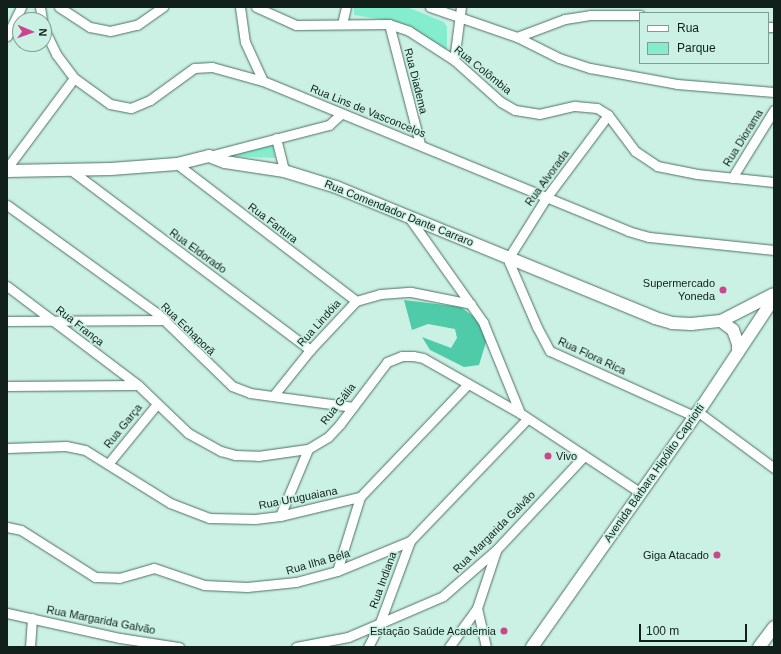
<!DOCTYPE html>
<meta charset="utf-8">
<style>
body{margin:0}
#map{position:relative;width:781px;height:654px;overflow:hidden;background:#caf1e3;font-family:Arial,sans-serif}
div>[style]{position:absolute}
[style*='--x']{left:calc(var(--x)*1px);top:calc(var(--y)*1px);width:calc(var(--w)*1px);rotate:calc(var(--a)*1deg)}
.green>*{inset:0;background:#84edcd}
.forest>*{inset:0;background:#4fcbaa}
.roads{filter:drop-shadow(0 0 1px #4e7065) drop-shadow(0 0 1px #4e7065)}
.street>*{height:9px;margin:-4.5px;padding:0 4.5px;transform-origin:4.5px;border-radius:4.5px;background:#fff}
.secondary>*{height:12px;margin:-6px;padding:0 6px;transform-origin:6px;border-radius:6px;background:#fff}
.dots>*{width:11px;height:11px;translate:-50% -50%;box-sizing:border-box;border:2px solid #caf1e3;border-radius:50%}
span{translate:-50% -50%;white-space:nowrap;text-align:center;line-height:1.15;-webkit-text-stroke:3px #caf1e3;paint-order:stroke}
.street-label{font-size:11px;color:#12201b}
.poi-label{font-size:11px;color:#12201b}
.right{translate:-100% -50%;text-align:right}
.left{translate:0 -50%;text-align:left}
.frame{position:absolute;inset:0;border:8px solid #12201b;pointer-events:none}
.legend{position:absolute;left:639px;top:12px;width:130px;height:52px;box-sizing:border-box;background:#caf1e3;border:1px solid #809d93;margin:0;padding:5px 7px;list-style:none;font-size:12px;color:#12201b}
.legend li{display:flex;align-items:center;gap:8px;height:20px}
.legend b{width:20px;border:1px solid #809d93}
.north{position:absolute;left:12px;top:12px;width:40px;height:40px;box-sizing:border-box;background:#caf1e3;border:1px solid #809d93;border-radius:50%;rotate:92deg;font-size:11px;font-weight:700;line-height:16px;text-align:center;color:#12201b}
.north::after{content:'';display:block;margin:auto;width:14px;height:18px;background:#ca478e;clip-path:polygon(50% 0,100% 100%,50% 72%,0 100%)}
.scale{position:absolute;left:639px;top:624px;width:108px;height:18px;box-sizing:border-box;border:2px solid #12201b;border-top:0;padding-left:5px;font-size:12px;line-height:14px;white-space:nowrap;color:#12201b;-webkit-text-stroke:3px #caf1e3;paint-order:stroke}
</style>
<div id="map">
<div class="green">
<div style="clip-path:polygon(354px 7px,407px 7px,444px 22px,447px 27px,447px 48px,444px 50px,391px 21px,354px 15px)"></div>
<div style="clip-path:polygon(273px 143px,275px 158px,225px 156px)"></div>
</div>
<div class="forest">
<div style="clip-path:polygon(404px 300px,461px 307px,482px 323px,487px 339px,479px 365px,464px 367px,430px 350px,422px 337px,451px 348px,457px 338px,455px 329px,428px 324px,412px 330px)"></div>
</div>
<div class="roads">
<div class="street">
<div style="--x:40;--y:7;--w:13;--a:81"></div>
<div style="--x:59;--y:7;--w:37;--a:33"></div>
<div style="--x:90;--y:27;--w:20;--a:11"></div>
<div style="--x:110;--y:31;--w:28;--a:-13"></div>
<div style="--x:137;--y:25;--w:32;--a:-35"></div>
<div style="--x:240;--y:7;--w:35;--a:82"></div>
<div style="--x:245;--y:42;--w:43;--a:65.2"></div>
<div style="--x:256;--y:7;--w:44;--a:24.2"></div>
<div style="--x:296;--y:25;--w:93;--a:-0.6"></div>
<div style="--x:389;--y:24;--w:21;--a:19"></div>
<div style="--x:409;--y:31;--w:54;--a:32.8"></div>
<div style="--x:454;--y:60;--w:63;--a:41.8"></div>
<div style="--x:501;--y:102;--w:16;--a:30"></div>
<div style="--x:515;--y:110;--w:24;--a:9"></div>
<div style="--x:539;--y:114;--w:37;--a:-13"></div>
<div style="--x:575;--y:106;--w:22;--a:5"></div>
<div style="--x:597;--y:108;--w:13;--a:32"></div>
<div style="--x:608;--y:115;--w:45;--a:53.1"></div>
<div style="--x:635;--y:151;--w:27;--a:34"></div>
<div style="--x:657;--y:166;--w:41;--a:11.3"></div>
<div style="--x:697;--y:174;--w:77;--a:5.9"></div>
<div style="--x:430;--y:7;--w:92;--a:19"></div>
<div style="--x:517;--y:37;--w:47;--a:26.6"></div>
<div style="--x:559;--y:58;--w:33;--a:18"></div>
<div style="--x:590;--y:68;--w:88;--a:10.4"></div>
<div style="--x:677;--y:84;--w:97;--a:4.7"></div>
<div style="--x:342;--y:24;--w:17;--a:-77"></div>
<div style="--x:389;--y:24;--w:124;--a:75.5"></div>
<div style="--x:768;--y:27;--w:6;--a:0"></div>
<div style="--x:44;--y:29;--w:28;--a:64"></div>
<div style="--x:56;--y:54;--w:30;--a:53"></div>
<div style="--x:7;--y:36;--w:32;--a:-64"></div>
<div style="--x:517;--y:37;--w:51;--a:-20.6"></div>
<div style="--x:565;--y:19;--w:25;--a:-9"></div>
<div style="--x:590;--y:15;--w:50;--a:0"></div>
<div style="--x:454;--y:60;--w:53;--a:-82.5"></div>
<div style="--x:608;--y:115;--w:104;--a:126.8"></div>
<div style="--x:546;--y:198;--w:70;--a:122.1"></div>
<div style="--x:509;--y:257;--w:5;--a:90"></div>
<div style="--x:509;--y:262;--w:71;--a:66.7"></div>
<div style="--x:537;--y:327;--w:27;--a:62"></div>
<div style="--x:550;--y:351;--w:158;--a:24.3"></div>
<div style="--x:276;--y:138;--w:34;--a:76"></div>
<div style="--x:209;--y:156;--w:124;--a:-14.5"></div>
<div style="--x:329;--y:125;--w:16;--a:-43"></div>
<div style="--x:177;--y:164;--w:225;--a:37.4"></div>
<div style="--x:7;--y:168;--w:112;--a:-53.3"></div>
<div style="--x:74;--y:78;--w:44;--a:35.8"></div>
<div style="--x:110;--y:104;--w:21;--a:11"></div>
<div style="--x:131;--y:108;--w:21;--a:-23"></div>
<div style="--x:150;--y:100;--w:54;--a:-36"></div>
<div style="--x:194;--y:68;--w:18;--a:-3"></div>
<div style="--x:212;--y:67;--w:53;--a:15.4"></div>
<div style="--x:263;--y:81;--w:395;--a:22.3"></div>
<div style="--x:628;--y:231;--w:22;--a:16"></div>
<div style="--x:649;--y:237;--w:126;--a:5.9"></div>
<div style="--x:72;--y:171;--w:298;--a:36.9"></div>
<div style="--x:732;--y:178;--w:80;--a:-58.3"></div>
<div style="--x:7;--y:205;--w:186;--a:35.8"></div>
<div style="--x:158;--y:314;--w:103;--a:44.2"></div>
<div style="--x:232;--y:386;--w:19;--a:21"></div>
<div style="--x:250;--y:393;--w:104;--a:7.7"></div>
<div style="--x:408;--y:216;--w:130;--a:54.7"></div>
<div style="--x:483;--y:322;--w:98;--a:67.9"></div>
<div style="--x:7;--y:286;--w:164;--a:37.1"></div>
<div style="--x:138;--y:385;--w:69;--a:43.8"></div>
<div style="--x:188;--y:433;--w:38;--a:29"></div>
<div style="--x:221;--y:451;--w:15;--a:16"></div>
<div style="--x:235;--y:455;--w:23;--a:2"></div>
<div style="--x:258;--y:456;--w:50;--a:-8"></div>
<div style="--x:308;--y:449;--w:23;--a:-31"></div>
<div style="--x:328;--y:437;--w:18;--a:-47"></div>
<div style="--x:340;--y:424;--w:78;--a:-52.8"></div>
<div style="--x:387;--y:362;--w:16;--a:-22"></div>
<div style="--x:402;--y:356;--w:11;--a:0"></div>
<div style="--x:413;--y:356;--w:10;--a:11"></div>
<div style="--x:423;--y:358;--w:112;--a:29.6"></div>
<div style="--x:520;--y:413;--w:145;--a:33.5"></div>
<div style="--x:7;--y:321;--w:158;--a:-0.4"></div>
<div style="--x:7;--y:386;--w:131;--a:-0.4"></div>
<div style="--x:273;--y:396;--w:59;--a:-51.2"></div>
<div style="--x:310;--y:350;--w:67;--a:-46.8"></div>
<div style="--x:356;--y:301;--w:25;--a:-16"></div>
<div style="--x:380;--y:294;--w:31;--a:-4"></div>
<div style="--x:411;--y:292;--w:61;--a:11.3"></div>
<div style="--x:697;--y:411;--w:96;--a:36.5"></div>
<div style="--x:7;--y:448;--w:59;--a:-1.9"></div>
<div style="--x:66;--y:446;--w:19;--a:12"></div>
<div style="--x:85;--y:450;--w:100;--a:31.9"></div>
<div style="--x:170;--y:503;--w:42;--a:21"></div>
<div style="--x:209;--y:518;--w:46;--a:1.2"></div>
<div style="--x:255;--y:519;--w:25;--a:-7"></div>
<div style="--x:280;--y:516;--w:82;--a:-13.4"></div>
<div style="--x:360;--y:497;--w:156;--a:-46.3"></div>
<div style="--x:108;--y:464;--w:77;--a:-50.8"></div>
<div style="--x:280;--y:516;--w:73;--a:-67.3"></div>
<div style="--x:7;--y:527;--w:14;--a:12"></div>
<div style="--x:21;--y:530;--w:88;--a:32.4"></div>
<div style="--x:95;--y:577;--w:24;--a:2"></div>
<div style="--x:119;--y:578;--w:36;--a:-16"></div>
<div style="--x:154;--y:568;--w:53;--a:18.8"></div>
<div style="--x:204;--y:585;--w:43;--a:2.7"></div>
<div style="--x:247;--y:587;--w:49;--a:-5.8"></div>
<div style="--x:296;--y:582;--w:42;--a:-15"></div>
<div style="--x:337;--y:571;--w:79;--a:-22.3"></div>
<div style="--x:410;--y:541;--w:169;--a:-46.2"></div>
<div style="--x:337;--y:571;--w:77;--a:-72.7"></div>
<div style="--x:7;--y:613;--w:116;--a:12.5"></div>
<div style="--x:120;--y:638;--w:60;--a:8.7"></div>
<div style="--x:30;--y:647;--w:29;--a:-86"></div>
<div style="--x:296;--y:647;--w:53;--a:-10.9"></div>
<div style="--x:348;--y:637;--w:103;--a:-23.3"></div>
<div style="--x:443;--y:596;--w:70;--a:-41"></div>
<div style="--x:496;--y:550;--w:129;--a:-46.9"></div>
<div style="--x:368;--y:647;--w:25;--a:-63"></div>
<div style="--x:379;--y:625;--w:90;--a:-69.7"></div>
<div style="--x:449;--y:647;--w:48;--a:-54.3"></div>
<div style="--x:486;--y:647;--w:40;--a:-103"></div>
<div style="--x:477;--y:608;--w:60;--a:-71.6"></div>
</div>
<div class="secondary">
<div style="--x:7;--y:171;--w:104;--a:-1.1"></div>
<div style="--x:111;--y:169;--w:66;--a:-4.3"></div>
<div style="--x:177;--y:164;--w:33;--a:-14"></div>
<div style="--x:209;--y:156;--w:17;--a:21"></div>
<div style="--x:225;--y:162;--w:60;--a:8.7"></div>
<div style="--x:284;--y:171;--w:54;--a:17.1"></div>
<div style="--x:336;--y:187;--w:345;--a:22.3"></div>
<div style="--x:655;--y:318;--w:18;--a:16"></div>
<div style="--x:672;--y:323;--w:19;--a:3"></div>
<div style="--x:691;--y:324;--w:30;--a:-6"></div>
<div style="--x:721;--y:321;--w:59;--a:-27"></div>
<div style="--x:721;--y:321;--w:15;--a:37"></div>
<div style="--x:733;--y:330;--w:15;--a:70"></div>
<div style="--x:738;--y:344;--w:8;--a:90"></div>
<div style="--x:532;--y:647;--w:296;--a:-54.8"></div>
<div style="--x:703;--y:405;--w:128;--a:-56.4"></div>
<div style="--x:759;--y:647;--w:25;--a:-53"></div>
</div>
</div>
<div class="dots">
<div style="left:723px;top:290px;background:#ca478e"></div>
<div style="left:548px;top:456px;background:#ca478e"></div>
<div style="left:717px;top:555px;background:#ca478e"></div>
<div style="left:504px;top:631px;background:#ca478e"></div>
</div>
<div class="street-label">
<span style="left:483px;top:70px;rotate:39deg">Rua Colômbia</span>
<span style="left:416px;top:81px;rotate:76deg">Rua Diadema</span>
<span style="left:368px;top:111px;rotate:22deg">Rua Lins de Vasconcelos</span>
<span style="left:743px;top:138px;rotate:-58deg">Rua Diorama</span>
<span style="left:547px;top:178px;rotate:-54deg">Rua Alvorada</span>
<span style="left:399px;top:213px;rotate:22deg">Rua Comendador Dante Carraro</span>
<span style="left:273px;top:223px;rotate:37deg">Rua Fartura</span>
<span style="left:198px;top:251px;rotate:36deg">Rua Eldorado</span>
<span style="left:319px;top:323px;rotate:-48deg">Rua Lindóia</span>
<span style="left:80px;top:326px;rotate:38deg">Rua França</span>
<span style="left:188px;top:329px;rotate:44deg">Rua Echaporã</span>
<span style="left:592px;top:356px;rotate:25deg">Rua Flora Rica</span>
<span style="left:338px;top:404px;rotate:-52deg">Rua Gália</span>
<span style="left:123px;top:426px;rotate:-51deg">Rua Garça</span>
<span style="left:654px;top:473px;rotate:-55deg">Avenida Bárbara Hipólito Capriotti</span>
<span style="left:298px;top:498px;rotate:-11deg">Rua Uruguaiana</span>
<span style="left:494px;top:532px;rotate:-45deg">Rua Margarida Galvão</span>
<span style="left:318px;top:562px;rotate:-16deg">Rua Ilha Bela</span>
<span style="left:383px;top:580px;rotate:-70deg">Rua Indiana</span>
<span style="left:101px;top:620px;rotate:11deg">Rua Margarida Galvão</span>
</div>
<div class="poi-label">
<span class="right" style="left:715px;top:290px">Supermercado<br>Yoneda</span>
<span class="left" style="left:556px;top:456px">Vivo</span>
<span class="right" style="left:709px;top:555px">Giga Atacado</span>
<span class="right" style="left:496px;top:631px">Estação Saúde Academia</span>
</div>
<div class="frame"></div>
<ul class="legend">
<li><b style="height:5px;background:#fff"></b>Rua</li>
<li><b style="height:11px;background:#84edcd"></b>Parque</li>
</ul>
<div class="north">N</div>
<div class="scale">100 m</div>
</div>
